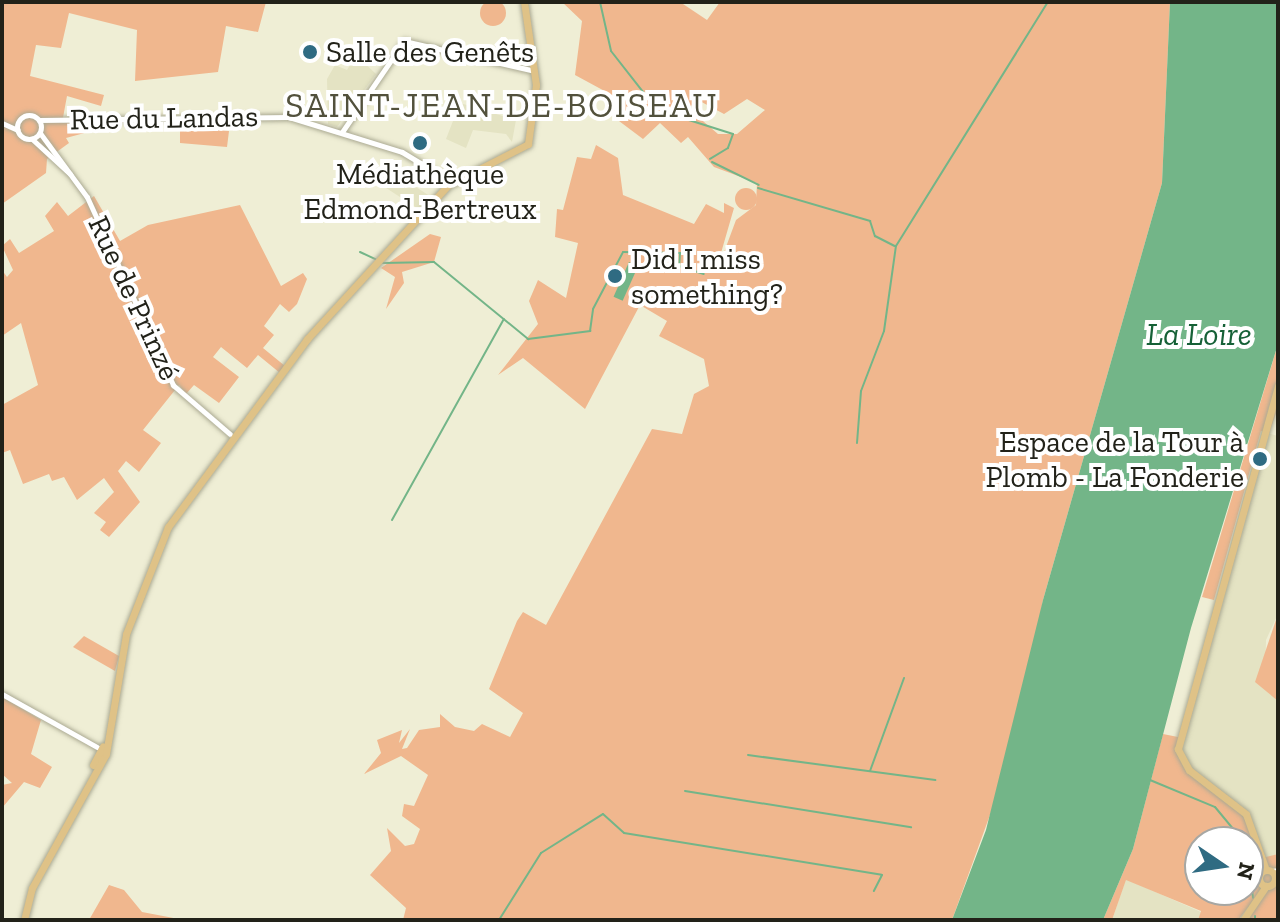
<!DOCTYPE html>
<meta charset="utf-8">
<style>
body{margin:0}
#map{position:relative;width:1280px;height:922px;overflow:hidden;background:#efeed5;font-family:"Zilla Slab",serif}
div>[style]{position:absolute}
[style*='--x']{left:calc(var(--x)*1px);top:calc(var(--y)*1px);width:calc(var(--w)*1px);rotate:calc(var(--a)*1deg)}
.built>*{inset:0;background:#e4e3c3;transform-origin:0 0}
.green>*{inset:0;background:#f0b78e}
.round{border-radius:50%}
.water>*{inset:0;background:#73b588;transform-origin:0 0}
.stream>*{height:2px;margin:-1px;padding:0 1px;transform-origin:1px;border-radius:1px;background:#73b588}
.roads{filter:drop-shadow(0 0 2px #abaa93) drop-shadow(0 0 2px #abaa93)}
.minor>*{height:5px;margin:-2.5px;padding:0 2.5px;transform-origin:2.5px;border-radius:2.5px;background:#fff}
.minor>.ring{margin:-2.5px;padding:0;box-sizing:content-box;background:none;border:5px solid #fff;border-radius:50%}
.major>*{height:7px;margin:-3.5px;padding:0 3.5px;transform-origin:3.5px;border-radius:3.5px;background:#dfc287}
.major>.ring{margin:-3.5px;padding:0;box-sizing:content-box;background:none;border:7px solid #dfc287;border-radius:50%}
.dots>*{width:22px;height:22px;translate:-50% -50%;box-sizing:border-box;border:4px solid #fff;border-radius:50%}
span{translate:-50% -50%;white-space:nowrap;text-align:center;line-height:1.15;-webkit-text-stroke:8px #fff;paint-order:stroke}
.poi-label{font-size:30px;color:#222219}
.left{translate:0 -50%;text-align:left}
.right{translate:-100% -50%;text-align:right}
.street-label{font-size:30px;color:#222219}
.water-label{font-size:32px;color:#166137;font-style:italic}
.quarter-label{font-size:34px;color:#52513c;letter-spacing:2px}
.frame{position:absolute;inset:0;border:4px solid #222219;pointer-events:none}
.north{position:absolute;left:1184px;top:826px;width:80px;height:80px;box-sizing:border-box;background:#fff;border:2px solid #a7a7a3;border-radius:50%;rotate:103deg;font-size:22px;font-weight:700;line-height:32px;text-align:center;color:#222219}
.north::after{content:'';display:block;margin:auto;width:28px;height:36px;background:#2f6b82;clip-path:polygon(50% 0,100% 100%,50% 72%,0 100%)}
</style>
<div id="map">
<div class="built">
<div style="clip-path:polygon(356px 55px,376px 74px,337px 127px,328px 124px,327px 79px,335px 65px,347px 70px)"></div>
<div style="clip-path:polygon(460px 103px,516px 120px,512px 142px,506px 134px,473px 130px,466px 148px,446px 139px)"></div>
<div style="left:385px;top:167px;width:57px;height:17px;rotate:33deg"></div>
<div style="clip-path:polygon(1261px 431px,1278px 436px,1278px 614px,1266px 640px,1265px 685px,1278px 701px,1278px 854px,1262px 859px,1176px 748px)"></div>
<div style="clip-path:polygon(1126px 879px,1201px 912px,1198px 920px,1112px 920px)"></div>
</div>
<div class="green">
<div class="round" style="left:480px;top:0;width:26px;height:26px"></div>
<div style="clip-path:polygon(2px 2px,266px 2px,258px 32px,226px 26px,218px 72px,135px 81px,137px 30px,69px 13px,61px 48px,36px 45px,30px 76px,104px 95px,101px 106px,67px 96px,62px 123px,125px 122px,66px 138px,69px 143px,47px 159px,46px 173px,2px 204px)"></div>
<div style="clip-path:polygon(evenodd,562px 2px,680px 2px,707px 20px,720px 2px,1170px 2px,1162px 183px,1043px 600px,1021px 729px,952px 920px,403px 920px,406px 908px,370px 875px,391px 851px,387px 828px,405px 846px,414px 844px,420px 829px,402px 816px,404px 804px,414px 806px,428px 775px,401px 756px,364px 774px,381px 753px,377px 740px,402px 730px,399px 743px,410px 729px,402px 749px,407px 748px,419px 730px,440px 727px,440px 714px,455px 727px,474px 731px,482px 724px,510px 737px,523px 713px,489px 689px,517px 621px,523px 612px,546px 625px,652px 429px,682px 434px,694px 394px,709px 386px,704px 359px,659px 336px,667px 321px,640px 305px,585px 409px,523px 358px,498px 375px,538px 324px,529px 301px,538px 280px,566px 298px,578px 243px,555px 237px,557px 209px,563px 210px,577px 157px,591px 159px,596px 145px,618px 158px,623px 195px,694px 224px,706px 204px,724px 213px,724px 203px,734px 208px,721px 253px,706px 259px,697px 272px,723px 255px,736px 220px,756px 205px,757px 183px,714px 167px,688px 137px,681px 143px,660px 123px,643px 139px,615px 118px,623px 101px,575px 75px,582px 21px,562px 2px,696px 99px,724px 114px,747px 99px,765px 110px,737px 134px,718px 134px,689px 109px,696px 99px)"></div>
<div style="clip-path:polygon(180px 124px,229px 131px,227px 147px,180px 143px)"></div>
<div class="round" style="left:735px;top:188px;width:22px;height:22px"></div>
<div style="clip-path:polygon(94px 196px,120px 241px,148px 225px,240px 205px,281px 286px,303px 273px,307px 279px,297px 304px,289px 312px,280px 304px,264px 326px,274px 335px,263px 348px,285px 366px,280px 373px,258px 355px,247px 368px,221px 347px,213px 357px,239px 377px,219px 403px,194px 385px,186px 394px,179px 385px,143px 430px,161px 443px,139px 472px,126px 461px,118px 471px,140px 502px,109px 537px,100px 530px,106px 522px,94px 513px,114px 492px,104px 478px,77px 500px,64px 477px,52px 481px,49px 474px,23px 484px,10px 450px,2px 453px,2px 405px,38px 385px,21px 323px,2px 336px,2px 270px,7px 277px,13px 270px,2px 246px,10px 239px,19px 253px,54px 231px,45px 216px,57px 202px,68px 216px)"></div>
<div style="clip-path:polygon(430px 234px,441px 237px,434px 262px,402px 272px,404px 283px,386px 309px,395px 277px,381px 268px)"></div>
<div style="clip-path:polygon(1278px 344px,1278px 408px,1269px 433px,1261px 431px,1214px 600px,1202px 597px)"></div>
<div style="clip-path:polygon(1278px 614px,1278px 701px,1255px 682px)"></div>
<div style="clip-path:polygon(84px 636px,119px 656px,115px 671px,73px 647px)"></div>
<div style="clip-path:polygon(2px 697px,41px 720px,31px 754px,52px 767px,40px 788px,24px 782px,2px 808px,2px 785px,12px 783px,2px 774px)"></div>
<div style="clip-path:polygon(evenodd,1163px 734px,1178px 737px,1180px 759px,1244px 813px,1262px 858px,1278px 854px,1278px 920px,1249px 920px,1254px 900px,1238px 920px,1198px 920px,1201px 911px,1126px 880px,1112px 920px,1103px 920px,1133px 849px,1163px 734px,1200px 842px,1248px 842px,1248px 890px,1200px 890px,1200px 842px)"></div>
<div style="clip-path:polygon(109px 885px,124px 890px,142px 912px,184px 920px,89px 920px)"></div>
</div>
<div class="water">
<div style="clip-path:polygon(1170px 2px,1278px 2px,1278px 344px,1191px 628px,1133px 849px,1103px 920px,952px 920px,986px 830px,1043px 600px,1162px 183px)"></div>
<div style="left:629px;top:262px;width:10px;height:38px;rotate:24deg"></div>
</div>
<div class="stream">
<div style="--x:600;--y:2;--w:50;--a:77.3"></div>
<div style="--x:611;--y:51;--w:52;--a:52"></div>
<div style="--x:643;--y:92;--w:38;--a:37"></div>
<div style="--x:673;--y:115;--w:63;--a:17.6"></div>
<div style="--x:733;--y:134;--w:15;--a:110"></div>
<div style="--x:728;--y:148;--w:21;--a:149"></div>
<div style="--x:712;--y:162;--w:52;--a:26.1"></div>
<div style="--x:758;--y:188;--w:117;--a:16.4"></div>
<div style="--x:870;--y:221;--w:16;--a:72"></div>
<div style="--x:875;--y:236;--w:22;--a:27"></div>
<div style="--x:360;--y:252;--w:17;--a:25"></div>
<div style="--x:383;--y:263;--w:51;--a:-1.1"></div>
<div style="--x:434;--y:262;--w:122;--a:39.3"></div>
<div style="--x:528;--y:339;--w:63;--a:-7.4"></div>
<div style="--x:590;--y:331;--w:22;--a:-82"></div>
<div style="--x:593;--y:309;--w:64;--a:-62.2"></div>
<div style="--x:623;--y:252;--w:57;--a:1"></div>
<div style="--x:680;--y:253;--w:13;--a:94"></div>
<div style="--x:679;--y:266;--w:26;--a:18"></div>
<div style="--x:857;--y:443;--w:52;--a:-85.6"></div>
<div style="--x:861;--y:391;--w:64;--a:-69"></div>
<div style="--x:884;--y:331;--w:86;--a:-82"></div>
<div style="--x:896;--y:246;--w:287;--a:-58.1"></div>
<div style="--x:392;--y:520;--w:230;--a:-60.9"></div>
<div style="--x:748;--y:755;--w:189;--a:7.6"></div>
<div style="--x:870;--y:771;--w:99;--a:-69.9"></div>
<div style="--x:1150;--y:780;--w:70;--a:22.6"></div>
<div style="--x:1215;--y:807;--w:45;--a:50.4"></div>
<div style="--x:685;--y:791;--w:229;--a:9.1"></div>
<div style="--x:1248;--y:851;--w:47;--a:83.9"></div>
<div style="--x:1255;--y:916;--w:4;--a:90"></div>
<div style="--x:499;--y:920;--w:79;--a:-57.9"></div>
<div style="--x:541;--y:853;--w:73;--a:-32.2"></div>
<div style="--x:603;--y:814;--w:28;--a:42"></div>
<div style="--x:624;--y:833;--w:261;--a:9.2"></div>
<div style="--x:882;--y:875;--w:18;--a:117"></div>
</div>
<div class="roads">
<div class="minor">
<div class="ring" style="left:17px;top:115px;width:19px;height:19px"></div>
<div style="--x:39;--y:120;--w:250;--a:-0.7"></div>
<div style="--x:289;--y:117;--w:118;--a:17.2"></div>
<div style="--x:402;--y:152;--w:58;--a:31"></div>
<div style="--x:2;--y:123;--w:17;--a:24"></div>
<div style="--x:342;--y:132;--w:110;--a:-55.7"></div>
<div style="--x:404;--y:41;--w:130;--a:12.9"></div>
<div style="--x:40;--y:133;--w:79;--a:53.7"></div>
<div style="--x:87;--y:197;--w:207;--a:65.4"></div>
<div style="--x:173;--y:385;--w:75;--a:40.7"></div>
<div style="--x:32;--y:139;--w:52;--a:42.6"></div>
<div style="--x:2;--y:694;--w:109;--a:29.2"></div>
<div style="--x:1272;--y:871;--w:6;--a:-9"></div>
<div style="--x:1275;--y:879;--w:5;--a:-53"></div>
</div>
<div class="major">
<div style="--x:93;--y:765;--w:21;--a:-62"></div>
<div style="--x:1266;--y:870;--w:59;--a:-109.7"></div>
<div style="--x:1246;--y:814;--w:72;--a:-142.3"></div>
<div style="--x:1189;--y:770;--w:24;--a:-118"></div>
<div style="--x:1178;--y:749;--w:377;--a:-74.6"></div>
<div class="ring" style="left:1259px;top:870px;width:9px;height:9px"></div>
<div style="--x:24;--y:920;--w:33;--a:-76"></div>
<div style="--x:32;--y:888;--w:153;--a:-61.1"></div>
<div style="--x:106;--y:754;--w:122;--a:-80.5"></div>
<div style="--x:126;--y:634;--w:115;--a:-68.6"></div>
<div style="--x:168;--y:527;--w:234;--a:-53.5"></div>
<div style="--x:307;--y:339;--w:209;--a:-47.5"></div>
<div style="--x:448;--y:185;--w:90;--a:-27.1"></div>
<div style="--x:528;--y:144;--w:60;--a:-82.3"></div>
<div style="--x:536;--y:85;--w:84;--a:-98.2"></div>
<div style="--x:1243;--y:920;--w:41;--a:-55.9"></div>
</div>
</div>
<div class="dots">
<div style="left:310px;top:52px;background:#2f6b82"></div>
<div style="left:420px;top:143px;background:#2f6b82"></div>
<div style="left:615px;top:276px;background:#2f6b82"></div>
<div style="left:1260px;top:459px;background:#2f6b82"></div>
</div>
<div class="poi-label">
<span class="left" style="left:326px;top:52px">Salle des Genêts</span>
<span style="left:420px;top:191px">Médiathèque<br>Edmond-Bertreux</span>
<span class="left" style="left:631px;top:276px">Did I miss<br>something?</span>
<span class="right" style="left:1244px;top:459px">Espace de la Tour à<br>Plomb - La Fonderie</span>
</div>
<div class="street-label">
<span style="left:164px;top:118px;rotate:-1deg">Rue du Landas</span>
<span style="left:134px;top:298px;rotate:65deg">Rue de Prinzé</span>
</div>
<div class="water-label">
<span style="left:1199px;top:334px">La Loire</span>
</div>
<div class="quarter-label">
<span style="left:502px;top:106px">SAINT-JEAN-DE-BOISEAU</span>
</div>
<div class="frame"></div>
<div class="north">N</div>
</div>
